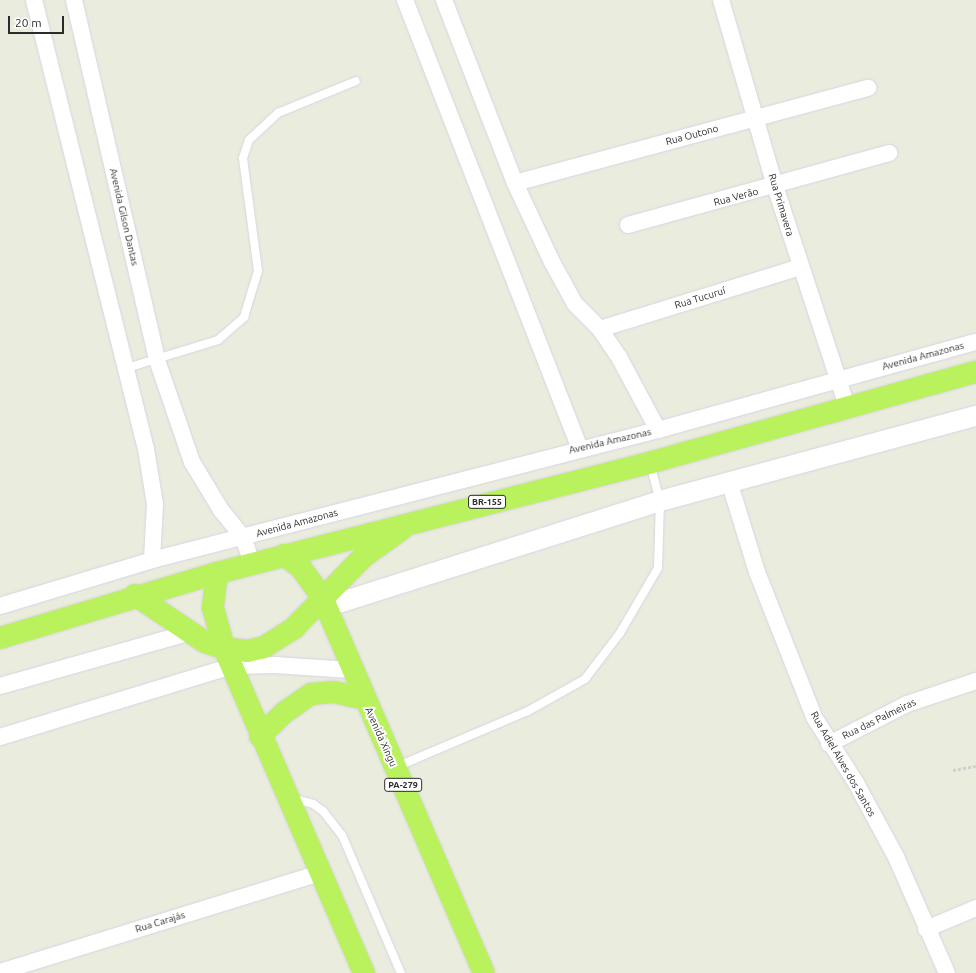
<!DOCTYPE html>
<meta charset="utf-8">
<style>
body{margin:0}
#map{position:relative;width:976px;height:973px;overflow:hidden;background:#eaeddd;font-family:Ubuntu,sans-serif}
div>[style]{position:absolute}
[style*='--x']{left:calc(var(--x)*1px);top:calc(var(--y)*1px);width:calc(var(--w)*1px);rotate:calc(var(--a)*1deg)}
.path>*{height:2.5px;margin-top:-1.25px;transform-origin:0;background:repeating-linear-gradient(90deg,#d0d0d0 0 3px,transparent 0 5px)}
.roads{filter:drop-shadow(0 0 1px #dad2e4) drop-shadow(0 0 1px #dad2e4)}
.service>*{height:8px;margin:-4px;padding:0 4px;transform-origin:4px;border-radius:4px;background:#fff}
.minor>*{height:16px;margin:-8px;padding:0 8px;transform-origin:8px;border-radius:8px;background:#fff}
.tertiary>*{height:20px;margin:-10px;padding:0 10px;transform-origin:10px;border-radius:10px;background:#fff}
.primary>*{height:22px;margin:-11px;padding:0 11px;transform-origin:11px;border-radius:11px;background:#baf25e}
span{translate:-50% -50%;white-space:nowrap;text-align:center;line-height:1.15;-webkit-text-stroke:4px #fff;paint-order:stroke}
.shield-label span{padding:1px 3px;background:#fff;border:1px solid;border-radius:3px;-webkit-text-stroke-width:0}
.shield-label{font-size:9px;color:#2b2b2b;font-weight:700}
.street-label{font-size:10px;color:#2b2b2b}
.scale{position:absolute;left:8px;top:16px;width:56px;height:18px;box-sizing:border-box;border:2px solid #2b2b2b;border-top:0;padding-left:5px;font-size:12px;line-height:14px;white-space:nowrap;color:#2b2b2b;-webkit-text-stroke:3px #fff;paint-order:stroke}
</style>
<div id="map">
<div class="path">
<div style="--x:953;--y:770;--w:23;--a:-10"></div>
</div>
<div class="roads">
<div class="service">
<div style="--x:127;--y:368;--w:95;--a:-17.1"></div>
<div style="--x:218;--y:340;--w:35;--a:-41"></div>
<div style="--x:244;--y:317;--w:48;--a:-73.1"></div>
<div style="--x:258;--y:271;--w:114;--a:-97.6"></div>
<div style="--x:243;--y:158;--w:19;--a:-72"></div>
<div style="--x:249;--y:140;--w:40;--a:-43"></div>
<div style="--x:278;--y:113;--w:84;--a:-22.3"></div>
<div style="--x:396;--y:767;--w:143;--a:-23"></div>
<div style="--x:528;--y:711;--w:65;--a:-29.3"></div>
<div style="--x:585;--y:679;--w:58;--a:-52.7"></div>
<div style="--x:620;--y:633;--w:75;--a:-59.7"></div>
<div style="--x:658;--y:568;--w:67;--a:-88.3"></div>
<div style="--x:660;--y:501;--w:39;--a:-105"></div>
<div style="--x:291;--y:798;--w:23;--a:15"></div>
<div style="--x:313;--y:804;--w:12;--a:35"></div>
<div style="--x:323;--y:811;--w:31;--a:52"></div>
<div style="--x:342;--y:835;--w:150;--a:66.9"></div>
</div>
<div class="minor">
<div style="--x:34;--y:0;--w:463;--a:76"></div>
<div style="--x:146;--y:449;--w:56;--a:80.7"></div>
<div style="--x:155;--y:504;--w:56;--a:93.1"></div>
<div style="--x:74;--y:0;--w:369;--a:77"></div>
<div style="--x:157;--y:360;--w:108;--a:71.1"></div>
<div style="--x:192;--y:462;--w:56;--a:58.9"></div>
<div style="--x:221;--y:510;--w:35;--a:51"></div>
<div style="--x:243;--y:537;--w:28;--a:71"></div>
<div style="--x:405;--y:0;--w:481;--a:68.7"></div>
<div style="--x:444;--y:0;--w:196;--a:68.8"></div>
<div style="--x:515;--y:183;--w:87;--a:64.9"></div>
<div style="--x:552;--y:262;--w:48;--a:61.3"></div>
<div style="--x:575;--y:304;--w:35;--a:45"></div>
<div style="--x:600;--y:329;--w:34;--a:56"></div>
<div style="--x:619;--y:357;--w:83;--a:61.9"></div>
<div style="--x:721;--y:0;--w:194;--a:73.8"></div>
<div style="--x:775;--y:186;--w:235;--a:71.9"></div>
<div style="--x:515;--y:183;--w:366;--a:-15.1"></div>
<div style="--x:628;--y:225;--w:271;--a:-15.4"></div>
<div style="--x:600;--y:329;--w:209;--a:-17.2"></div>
<div style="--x:729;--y:481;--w:95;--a:72.9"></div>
<div style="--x:757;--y:572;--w:156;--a:68.5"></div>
<div style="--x:814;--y:717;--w:78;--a:57.5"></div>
<div style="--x:856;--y:783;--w:84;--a:61.6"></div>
<div style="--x:896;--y:857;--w:127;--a:66.3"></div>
<div style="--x:0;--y:606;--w:159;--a:-16.8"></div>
<div style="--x:152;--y:560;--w:522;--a:-14.41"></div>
<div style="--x:658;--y:430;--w:330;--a:-15.5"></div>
<div style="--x:0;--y:686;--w:194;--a:-15.8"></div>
<div style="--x:0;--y:737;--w:243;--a:-17"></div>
<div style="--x:232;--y:666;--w:42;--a:-1.4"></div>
<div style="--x:274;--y:665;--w:77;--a:3.7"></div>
<div style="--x:829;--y:744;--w:88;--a:-27.1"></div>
<div style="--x:907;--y:704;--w:73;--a:-18.4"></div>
<div style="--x:926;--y:929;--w:54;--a:-22.8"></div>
<div style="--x:0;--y:972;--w:335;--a:-17.2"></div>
</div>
<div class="tertiary">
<div style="--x:326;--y:607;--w:350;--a:-17.6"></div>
<div style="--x:660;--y:501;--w:327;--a:-15.1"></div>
</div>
<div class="primary">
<div style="--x:284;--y:555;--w:21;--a:37"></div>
<div style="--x:301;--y:568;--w:36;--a:54"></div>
<div style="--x:322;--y:597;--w:409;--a:66.7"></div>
<div style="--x:217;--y:573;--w:35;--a:97"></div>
<div style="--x:213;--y:608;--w:41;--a:74.6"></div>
<div style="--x:224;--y:648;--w:354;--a:66.7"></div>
<div style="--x:135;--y:595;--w:84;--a:33.9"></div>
<div style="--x:205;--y:642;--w:20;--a:18"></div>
<div style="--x:224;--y:648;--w:23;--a:7"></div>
<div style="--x:247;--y:651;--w:17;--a:-13"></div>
<div style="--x:264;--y:647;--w:36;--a:-32"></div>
<div style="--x:294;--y:628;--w:99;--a:-45.8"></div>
<div style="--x:363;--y:557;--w:48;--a:-35.7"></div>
<div style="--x:0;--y:638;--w:227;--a:-16.7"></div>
<div style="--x:217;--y:573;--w:446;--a:-14.3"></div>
<div style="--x:649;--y:463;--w:339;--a:-15.6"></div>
<div style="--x:260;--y:736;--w:35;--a:-44"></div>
<div style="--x:285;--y:712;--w:32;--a:-35"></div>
<div style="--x:311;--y:694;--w:23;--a:-5"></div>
<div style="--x:334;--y:692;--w:31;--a:13"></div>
</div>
</div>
<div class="shield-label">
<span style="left:487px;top:502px">BR-155</span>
<span style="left:403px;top:785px">PA-279</span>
</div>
<div class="street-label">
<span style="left:692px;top:135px;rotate:-15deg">Rua Outono</span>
<span style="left:736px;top:197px;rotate:-15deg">Rua Verão</span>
<span style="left:781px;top:205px;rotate:73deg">Rua Primavera</span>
<span style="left:124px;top:217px;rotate:77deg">Avenida Gilson Dantas</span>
<span style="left:700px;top:298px;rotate:-17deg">Rua Tucuruí</span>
<span style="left:923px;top:356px;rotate:-15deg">Avenida Amazonas</span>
<span style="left:610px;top:441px;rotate:-13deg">Avenida Amazonas</span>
<span style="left:297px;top:523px;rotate:-15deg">Avenida Amazonas</span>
<span style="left:879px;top:719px;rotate:-26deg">Rua das Palmeiras</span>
<span style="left:381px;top:737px;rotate:66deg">Avenida Xingu</span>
<span style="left:843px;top:764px;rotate:60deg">Rua Adiel Alves dos Santos</span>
<span style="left:160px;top:922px;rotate:-17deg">Rua Carajás</span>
</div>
<div class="scale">20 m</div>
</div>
